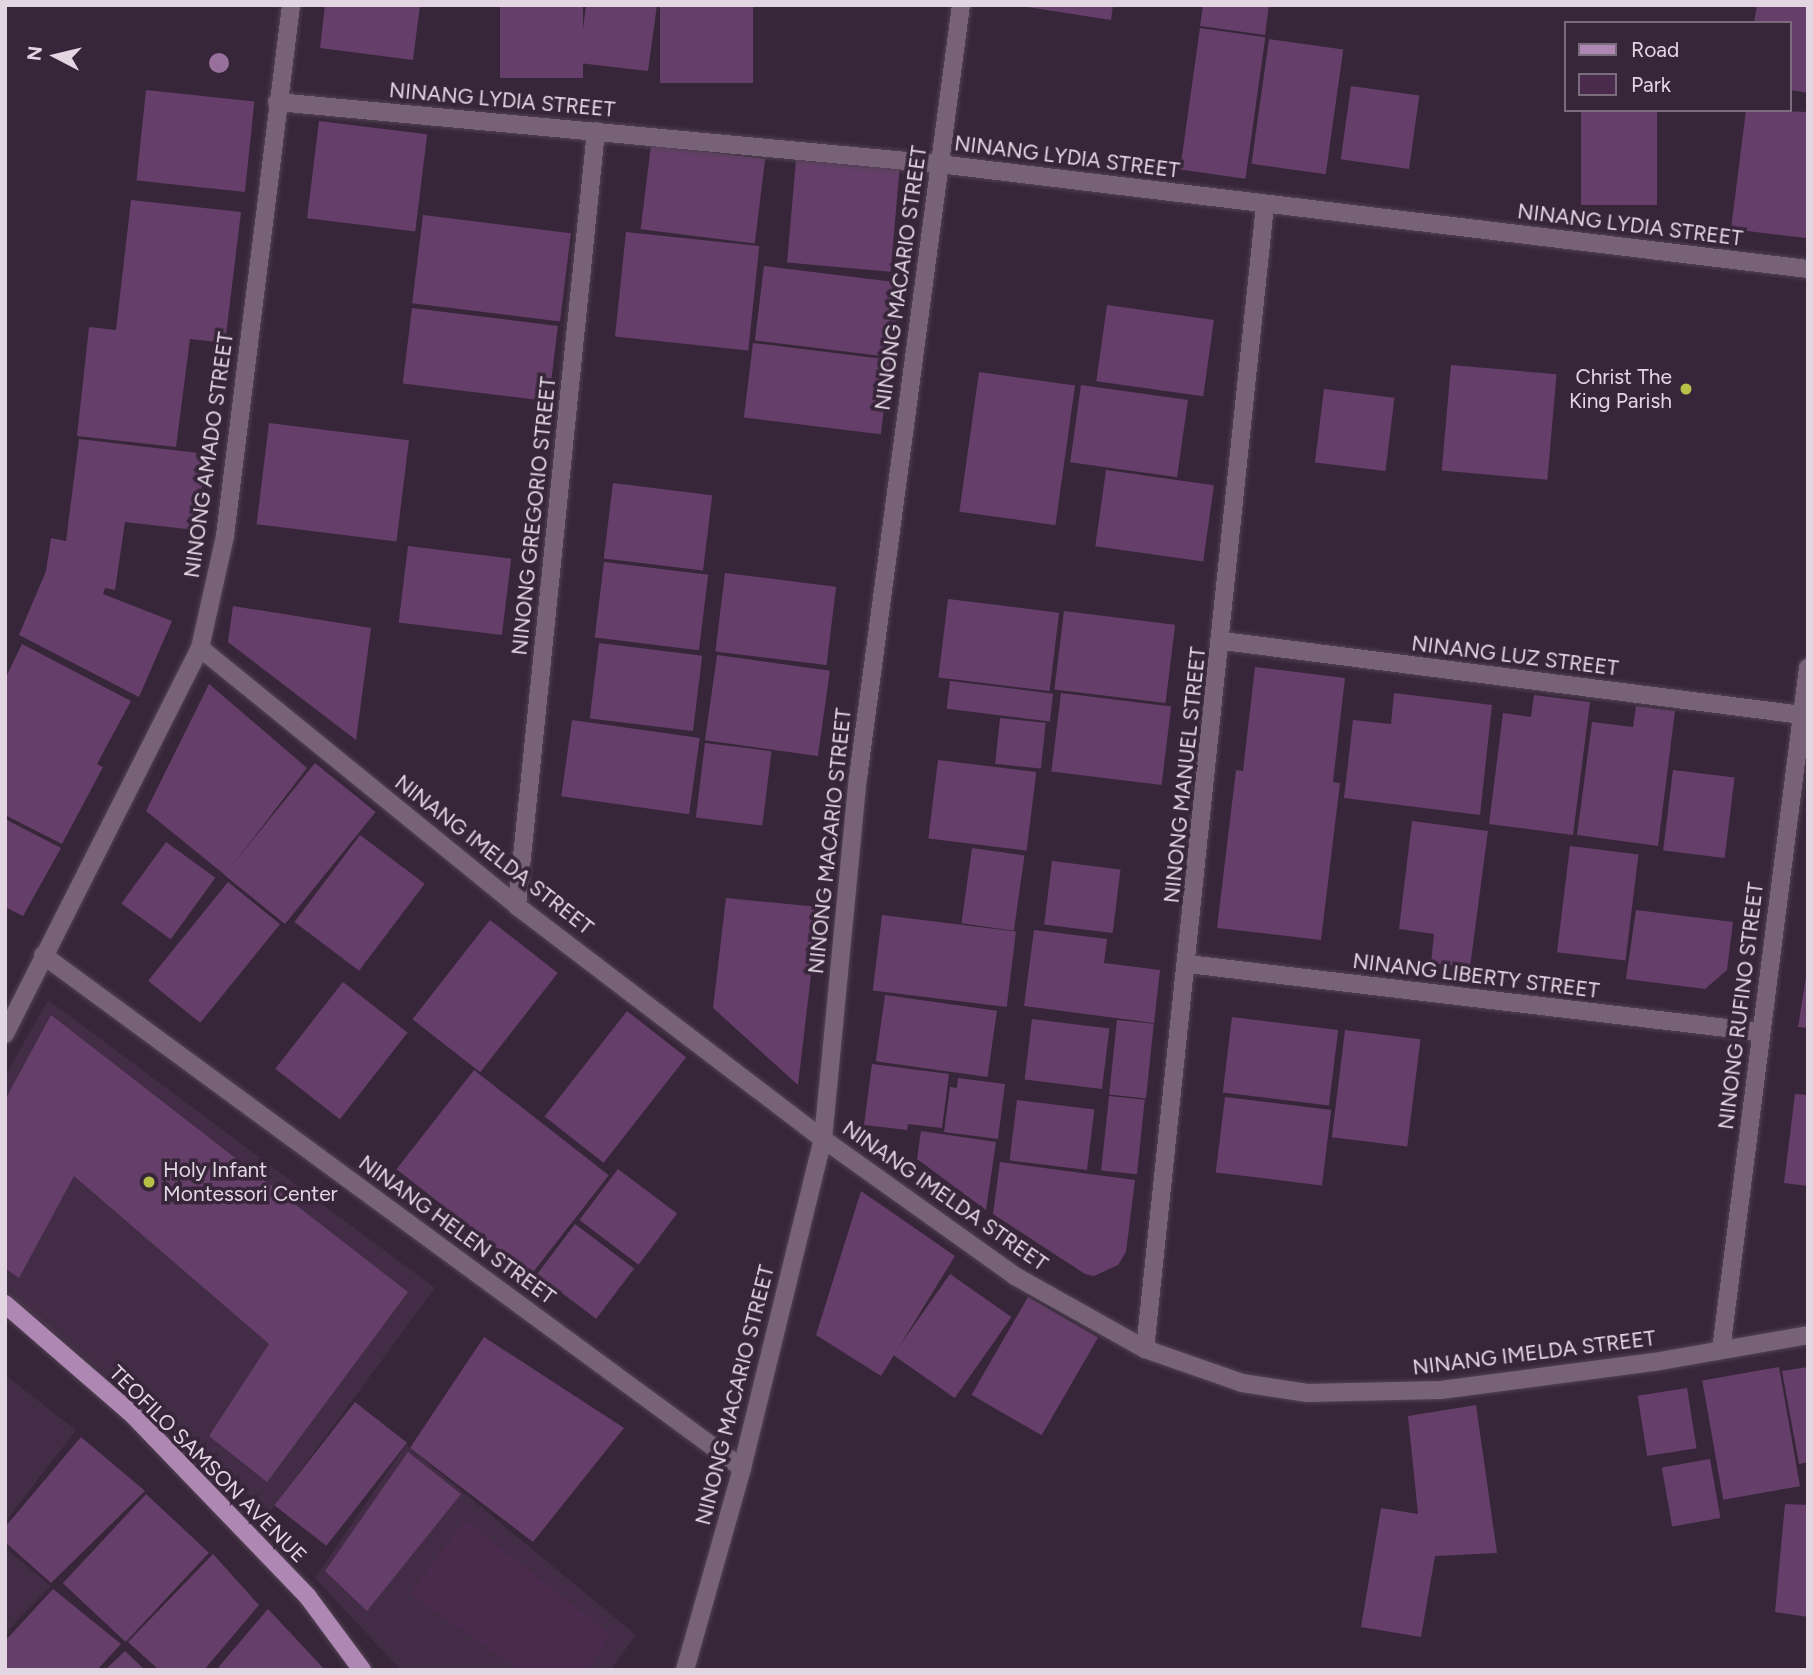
<!DOCTYPE html>
<style>
body{margin:0}
#map{position:relative;width:1813px;height:1675px;overflow:hidden;background:#372639;font-family:Figtree,sans-serif}
div>[style]{position:absolute}
[style*='--x']{left:calc(var(--x)*1px);top:calc(var(--y)*1px);width:calc(var(--w)*1px);rotate:calc(var(--a)*1deg)}
.built>*{inset:0;background:#432d46}
.green>*{inset:0;background:#4a2b4d}
.building>*{inset:0;background:#653f69;transform-origin:0 0}
.roads{filter:drop-shadow(0 0 2px #514253) drop-shadow(0 0 2px #514253)}
.minor>*{height:18px;margin:-9px;padding:0 9px;transform-origin:9px;border-radius:9px;background:#776278}
.major>*{height:18px;margin:-9px;padding:0 9px;transform-origin:9px;border-radius:9px;background:#af87b3}
.trees>*{width:20px;height:20px;margin:-10px;border-radius:50%;background:#98709c}
.dots>*{width:19px;height:19px;translate:-50% -50%;box-sizing:border-box;border:4px solid #372639;border-radius:50%}
span{translate:-50% -50%;white-space:nowrap;text-align:center;line-height:1.15;-webkit-text-stroke:7px #372639;paint-order:stroke}
.street-label{font-size:21px;color:#e2d6e3}
.poi-label{font-size:21px;color:#e2d6e3}
.right{translate:-100% -50%;text-align:right}
.left{translate:0 -50%;text-align:left}
.frame{position:absolute;inset:0;border:7px solid #e2d6e3;pointer-events:none}
.legend{position:absolute;left:1564px;top:21px;width:228px;height:91px;box-sizing:border-box;background:#372639;border:2px solid #7b6c7d;margin:0;padding:9px 12px;list-style:none;font-size:21px;color:#e2d6e3}
.legend li{display:flex;align-items:center;gap:14px;height:35px}
.legend b{width:35px;border:2px solid #7b6c7d}
.north{position:absolute;left:21px;top:21px;width:70px;height:70px;-webkit-text-stroke:5px #372639;paint-order:stroke;rotate:277deg;font-size:19px;font-weight:700;line-height:28px;text-align:center;color:#e2d6e3}
.north::after{content:'';display:block;margin:auto;width:24px;height:32px;background:#e2d6e3;clip-path:polygon(50% 0,100% 100%,50% 72%,0 100%)}
</style>
<div id="map">
<div class="built">
<div style="clip-path:polygon(48px 1000px,435px 1288px,270px 1512px,5px 1291px,5px 1076px)"></div>
<div style="clip-path:polygon(5px 1375px,76px 1430px,5px 1522px)"></div>
<div style="clip-path:polygon(406px 1445px,636px 1635px,610px 1670px,401px 1670px,315px 1578px)"></div>
<div style="clip-path:polygon(5px 1548px,51px 1586px,5px 1633px)"></div>
</div>
<div class="green">
<div style="clip-path:polygon(465px 1520px,611px 1635px,587px 1670px,519px 1670px,410px 1594px)"></div>
</div>
<div class="building">
<div style="clip-path:polygon(325px 5px,420px 5px,413px 60px,320px 48px)"></div>
<div style="left:500px;top:5px;width:83px;height:73px"></div>
<div style="clip-path:polygon(586px 5px,657px 5px,648px 71px,579px 63px)"></div>
<div style="left:660px;top:5px;width:93px;height:78px"></div>
<div style="clip-path:polygon(1014px 5px,1113px 5px,1111px 20px)"></div>
<div style="clip-path:polygon(1203px 5px,1269px 5px,1265px 35px,1200px 26px)"></div>
<div style="clip-path:polygon(1757px 5px,1808px 5px,1808px 93px,1790px 90px,1790px 23px,1754px 23px)"></div>
<div style="left:1200px;top:28px;width:66px;height:143px;rotate:8deg"></div>
<div style="left:1269px;top:39px;width:75px;height:126px;rotate:8deg"></div>
<div style="left:1351px;top:86px;width:69px;height:74px;rotate:8deg"></div>
<div style="left:146px;top:90px;width:109px;height:91px;rotate:6deg"></div>
<div style="left:1581px;top:110px;width:76px;height:95px"></div>
<div style="clip-path:polygon(1746px 110px,1808px 112px,1806px 238px,1731px 229px)"></div>
<div style="left:319px;top:121px;width:109px;height:98px;rotate:7deg"></div>
<div style="left:651px;top:145px;width:115px;height:85px;rotate:7deg"></div>
<div style="left:796px;top:160px;width:104px;height:103px;rotate:5deg"></div>
<div style="clip-path:polygon(131px 200px,241px 212px,225px 343px,190px 339px,176px 447px,77px 436px,89px 327px,116px 330px)"></div>
<div style="left:423px;top:215px;width:149px;height:89px;rotate:7deg"></div>
<div style="left:626px;top:232px;width:134px;height:105px;rotate:6deg"></div>
<div style="left:764px;top:266px;width:138px;height:75px;rotate:7deg"></div>
<div style="left:1107px;top:305px;width:108px;height:77px;rotate:8deg"></div>
<div style="left:412px;top:308px;width:147px;height:76px;rotate:7deg"></div>
<div style="left:753px;top:343px;width:138px;height:75px;rotate:7deg"></div>
<div style="left:1451px;top:365px;width:106px;height:106px;rotate:5deg"></div>
<div style="left:979px;top:372px;width:97px;height:141px;rotate:8deg"></div>
<div style="left:1081px;top:385px;width:108px;height:78px;rotate:8deg"></div>
<div style="left:1324px;top:389px;width:71px;height:74px;rotate:7deg"></div>
<div style="left:269px;top:423px;width:141px;height:102px;rotate:7deg"></div>
<div style="clip-path:polygon(79px 439px,207px 454px,195px 530px,125px 522px,115px 590px,105px 588px,103px 594px,172px 621px,139px 697px,19px 635px,46px 571px,51px 538px,66px 541px)"></div>
<div style="left:1106px;top:470px;width:109px;height:77px;rotate:8deg"></div>
<div style="left:613px;top:483px;width:100px;height:76px;rotate:7deg"></div>
<div style="left:408px;top:546px;width:104px;height:77px;rotate:7deg"></div>
<div style="left:604px;top:562px;width:105px;height:76px;rotate:7deg"></div>
<div style="left:725px;top:573px;width:112px;height:79px;rotate:7deg"></div>
<div style="left:948px;top:599px;width:112px;height:79px;rotate:7deg"></div>
<div style="clip-path:polygon(233px 606px,371px 628px,356px 740px,228px 642px)"></div>
<div style="left:1064px;top:611px;width:112px;height:79px;rotate:7deg"></div>
<div style="left:599px;top:643px;width:104px;height:76px;rotate:7deg"></div>
<div style="clip-path:polygon(22px 644px,131px 701px,97px 764px,103px 767px,62px 844px,5px 815px,5px 679px)"></div>
<div style="left:717px;top:655px;width:114px;height:86px;rotate:8deg"></div>
<div style="clip-path:polygon(1255px 667px,1345px 678px,1333px 782px,1340px 783px,1321px 940px,1217px 928px,1236px 770px,1243px 771px)"></div>
<div style="left:950px;top:681px;width:104px;height:28px;rotate:7deg"></div>
<div style="clip-path:polygon(209px 684px,307px 768px,225px 875px,146px 811px)"></div>
<div style="left:1061px;top:693px;width:111px;height:79px;rotate:7deg"></div>
<div style="clip-path:polygon(1394px 693px,1492px 705px,1480px 815px,1344px 798px,1353px 720px,1391px 724px)"></div>
<div style="clip-path:polygon(1534px 695px,1590px 702px,1573px 835px,1489px 824px,1503px 713px,1531px 717px)"></div>
<div style="clip-path:polygon(1636px 706px,1675px 711px,1658px 846px,1577px 835px,1592px 722px,1633px 727px)"></div>
<div style="left:1000px;top:718px;width:46px;height:46px;rotate:6deg"></div>
<div style="left:572px;top:720px;width:129px;height:77px;rotate:8deg"></div>
<div style="left:705px;top:743px;width:67px;height:75px;rotate:7deg"></div>
<div style="left:938px;top:760px;width:99px;height:79px;rotate:7deg"></div>
<div style="left:315px;top:763px;width:78px;height:144px;rotate:39deg"></div>
<div style="left:1673px;top:770px;width:62px;height:81px;rotate:7deg"></div>
<div style="clip-path:polygon(5px 819px,61px 848px,23px 916px,5px 907px)"></div>
<div style="clip-path:polygon(1412px 821px,1488px 831px,1470px 967px,1431px 963px,1434px 934px,1399px 929px)"></div>
<div style="left:360px;top:835px;width:81px;height:109px;rotate:37deg"></div>
<div style="left:166px;top:842px;width:61px;height:76px;rotate:36deg"></div>
<div style="left:1570px;top:846px;width:69px;height:107px;rotate:7deg"></div>
<div style="left:972px;top:848px;width:53px;height:76px;rotate:8deg"></div>
<div style="left:1052px;top:861px;width:69px;height:64px;rotate:7deg"></div>
<div style="left:228px;top:882px;width:67px;height:127px;rotate:39deg"></div>
<div style="clip-path:polygon(726px 898px,819px 907px,798px 1085px,713px 1008px)"></div>
<div style="clip-path:polygon(1636px 910px,1733px 922px,1727px 970px,1705px 989px,1626px 979px)"></div>
<div style="left:882px;top:915px;width:135px;height:76px;rotate:7deg"></div>
<div style="left:490px;top:920px;width:86px;height:126px;rotate:38deg"></div>
<div style="clip-path:polygon(1034px 930px,1107px 939px,1104px 963px,1160px 970px,1154px 1023px,1024px 1006px)"></div>
<div style="clip-path:polygon(1808px 965px,1808px 1028px,1798px 1027px)"></div>
<div style="left:343px;top:982px;width:82px;height:110px;rotate:38deg"></div>
<div style="left:885px;top:995px;width:113px;height:67px;rotate:8deg"></div>
<div style="left:627px;top:1011px;width:75px;height:134px;rotate:38deg"></div>
<div style="clip-path:polygon(51px 1015px,408px 1292px,267px 1482px,209px 1436px,269px 1344px,74px 1176px,19px 1278px,5px 1268px,5px 1100px)"></div>
<div style="left:1232px;top:1017px;width:107px;height:76px;rotate:7deg"></div>
<div style="left:1032px;top:1019px;width:78px;height:61px;rotate:7deg"></div>
<div style="left:1117px;top:1020px;width:37px;height:75px;rotate:6deg"></div>
<div style="left:1345px;top:1030px;width:76px;height:108px;rotate:7deg"></div>
<div style="clip-path:polygon(872px 1064px,949px 1074px,942px 1128px,908px 1124px,907px 1130px,864px 1125px)"></div>
<div style="left:474px;top:1070px;width:171px;height:126px;rotate:38deg"></div>
<div style="clip-path:polygon(958px 1078px,1005px 1084px,998px 1139px,944px 1132px,950px 1087px,957px 1088px)"></div>
<div style="clip-path:polygon(1795px 1094px,1808px 1095px,1808px 1186px,1784px 1183px)"></div>
<div style="left:1109px;top:1096px;width:36px;height:75px;rotate:6deg"></div>
<div style="left:1225px;top:1097px;width:107px;height:76px;rotate:7deg"></div>
<div style="left:1017px;top:1100px;width:78px;height:61px;rotate:7deg"></div>
<div style="clip-path:polygon(921px 1131px,996px 1142px,986px 1210px,917px 1159px)"></div>
<div style="clip-path:polygon(1000px 1162px,1135px 1180px,1126px 1252px,1118px 1265px,1094px 1276px,1085px 1274px,993px 1214px)"></div>
<div style="left:618px;top:1169px;width:74px;height:64px;rotate:37deg"></div>
<div style="clip-path:polygon(861px 1191px,955px 1256px,881px 1376px,816px 1335px)"></div>
<div style="left:575px;top:1224px;width:74px;height:63px;rotate:37deg"></div>
<div style="left:950px;top:1274px;width:75px;height:99px;rotate:35deg"></div>
<div style="left:1028px;top:1297px;width:81px;height:113px;rotate:30deg"></div>
<div style="clip-path:polygon(484px 1337px,624px 1428px,533px 1542px,410px 1448px)"></div>
<div style="left:1779px;top:1367px;width:121px;height:78px;rotate:80deg"></div>
<div style="clip-path:polygon(1808px 1367px,1808px 1462px,1799px 1464px,1782px 1371px)"></div>
<div style="left:1687px;top:1388px;width:61px;height:50px;rotate:81deg"></div>
<div style="left:355px;top:1402px;width:66px;height:131px;rotate:38deg"></div>
<div style="clip-path:polygon(1476px 1405px,1497px 1553px,1435px 1556px,1421px 1637px,1361px 1627px,1381px 1508px,1418px 1514px,1408px 1416px)"></div>
<div style="clip-path:polygon(81px 1437px,145px 1491px,51px 1583px,5px 1542px,5px 1527px)"></div>
<div style="clip-path:polygon(408px 1452px,461px 1494px,367px 1611px,325px 1571px)"></div>
<div style="left:1710px;top:1459px;width:60px;height:49px;rotate:80deg"></div>
<div style="left:146px;top:1494px;width:86px;height:122px;rotate:43deg"></div>
<div style="clip-path:polygon(1785px 1504px,1808px 1505px,1808px 1617px,1775px 1612px)"></div>
<div style="clip-path:polygon(213px 1554px,259px 1605px,204px 1670px,159px 1670px,128px 1642px)"></div>
<div style="clip-path:polygon(53px 1589px,121px 1644px,97px 1670px,5px 1670px,5px 1641px)"></div>
<div style="clip-path:polygon(268px 1609px,325px 1670px,216px 1670px)"></div>
<div style="clip-path:polygon(125px 1651px,145px 1670px,105px 1670px)"></div>
</div>
<div class="roads">
<div class="minor">
<div style="--x:277;--y:102;--w:665;--a:5.35"></div>
<div style="--x:939;--y:164;--w:875;--a:6.89"></div>
<div style="--x:1223;--y:641;--w:584;--a:7.28"></div>
<div style="--x:200;--y:648;--w:409;--a:39.1"></div>
<div style="--x:517;--y:906;--w:385;--a:37.3"></div>
<div style="--x:823;--y:1139;--w:236;--a:35.5"></div>
<div style="--x:1015;--y:1276;--w:149;--a:29.3"></div>
<div style="--x:1145;--y:1349;--w:103;--a:19.3"></div>
<div style="--x:1242;--y:1383;--w:66;--a:8.7"></div>
<div style="--x:1307;--y:1393;--w:134;--a:-1.3"></div>
<div style="--x:1441;--y:1390;--w:215;--a:-7.5"></div>
<div style="--x:1654;--y:1362;--w:156;--a:-9.9"></div>
<div style="--x:517;--y:906;--w:779;--a:-84.18"></div>
<div style="--x:43;--y:955;--w:867;--a:36.28"></div>
<div style="--x:1188;--y:964;--w:576;--a:6.78"></div>
<div style="--x:5;--y:1034;--w:432;--a:-63.2"></div>
<div style="--x:200;--y:648;--w:115;--a:-77.4"></div>
<div style="--x:225;--y:536;--w:535;--a:-82.91"></div>
<div style="--x:1145;--y:1349;--w:1150;--a:-84.01"></div>
<div style="--x:1721;--y:1350;--w:688;--a:-82.73"></div>
<div style="--x:685;--y:1670;--w:210;--a:-74.2"></div>
<div style="--x:742;--y:1468;--w:339;--a:-76.2"></div>
<div style="--x:823;--y:1139;--w:363;--a:-84.5"></div>
<div style="--x:858;--y:778;--w:780;--a:-82.41"></div>
</div>
<div class="major">
<div style="--x:5;--y:1304;--w:169;--a:40.9"></div>
<div style="--x:133;--y:1415;--w:252;--a:46.1"></div>
<div style="--x:308;--y:1597;--w:91;--a:53.5"></div>
</div>
</div>
<div class="trees">
<div style="left:219px;top:63px"></div>
</div>
<div class="dots">
<div style="left:1686px;top:389px;background:#b8c147"></div>
<div style="left:149px;top:1182px;background:#b8c147"></div>
</div>
<div class="street-label">
<span style="left:502px;top:100px;rotate:5deg">NINANG LYDIA STREET</span>
<span style="left:1067px;top:157px;rotate:7deg">NINANG LYDIA STREET</span>
<span style="left:1630px;top:225px;rotate:7deg">NINANG LYDIA STREET</span>
<span style="left:901px;top:278px;rotate:-82deg">NINONG MACARIO STREET</span>
<span style="left:209px;top:455px;rotate:-82deg">NINONG AMADO STREET</span>
<span style="left:534px;top:516px;rotate:-84deg">NINONG GREGORIO STREET</span>
<span style="left:1515px;top:656px;rotate:7deg">NINANG LUZ STREET</span>
<span style="left:1185px;top:775px;rotate:-84deg">NINONG MANUEL STREET</span>
<span style="left:830px;top:841px;rotate:-84deg">NINONG MACARIO STREET</span>
<span style="left:494px;top:855px;rotate:38deg">NINANG IMELDA STREET</span>
<span style="left:1476px;top:976px;rotate:7deg">NINANG LIBERTY STREET</span>
<span style="left:1741px;top:1006px;rotate:-83deg">NINONG RUFINO STREET</span>
<span style="left:945px;top:1196px;rotate:35deg">NINANG IMELDA STREET</span>
<span style="left:457px;top:1230px;rotate:36deg">NINANG HELEN STREET</span>
<span style="left:1534px;top:1353px;rotate:-7deg">NINANG IMELDA STREET</span>
<span style="left:735px;top:1395px;rotate:-76deg">NINONG MACARIO STREET</span>
<span style="left:208px;top:1464px;rotate:45deg">TEOFILO SAMSON AVENUE</span>
</div>
<div class="poi-label">
<span class="right" style="left:1672px;top:389px">Christ The<br>King Parish</span>
<span class="left" style="left:163px;top:1182px">Holy Infant<br>Montessori Center</span>
</div>
<div class="frame"></div>
<ul class="legend">
<li><b style="height:9px;background:#af87b3"></b>Road</li>
<li><b style="height:19px;background:#4a2b4d"></b>Park</li>
</ul>
<div class="north">N</div>
</div>
